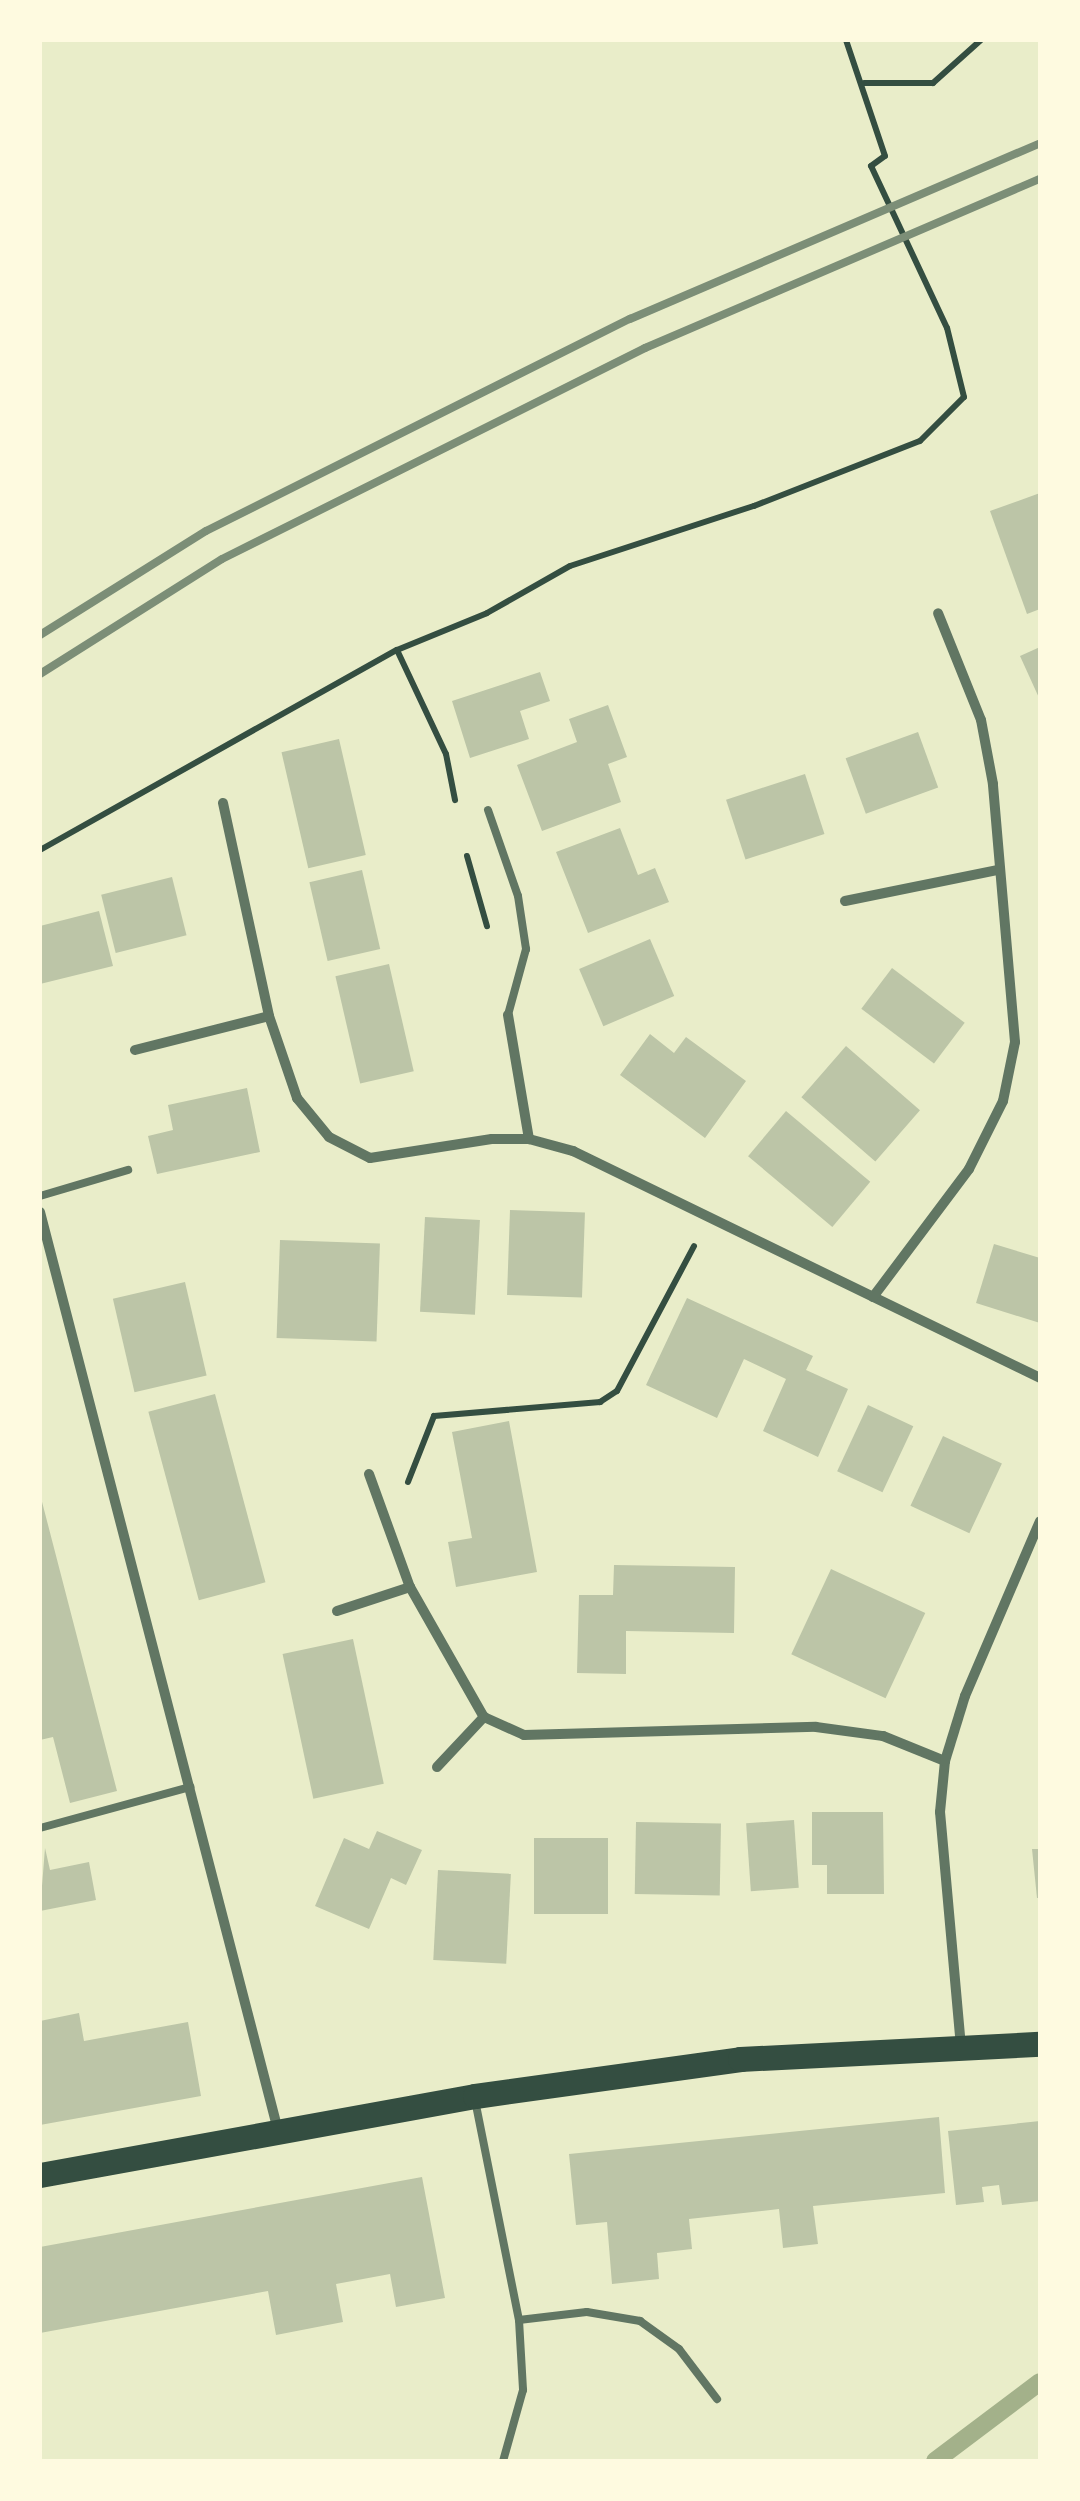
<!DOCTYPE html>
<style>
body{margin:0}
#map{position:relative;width:1080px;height:2501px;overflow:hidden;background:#e9edc9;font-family:Roboto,sans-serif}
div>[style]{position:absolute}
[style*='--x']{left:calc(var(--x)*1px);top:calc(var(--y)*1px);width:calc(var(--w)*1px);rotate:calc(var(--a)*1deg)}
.stream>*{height:18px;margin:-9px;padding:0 9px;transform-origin:9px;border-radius:9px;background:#a3b18a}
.building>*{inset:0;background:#bcc5a7;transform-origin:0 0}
.path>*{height:6px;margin:-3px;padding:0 3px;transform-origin:3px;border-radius:3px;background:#344e41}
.service>*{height:8px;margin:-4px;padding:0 4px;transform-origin:4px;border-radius:4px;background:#617663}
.minor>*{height:10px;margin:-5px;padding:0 5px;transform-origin:5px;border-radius:5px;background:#617663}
.primary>*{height:25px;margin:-12.5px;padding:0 12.5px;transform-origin:12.5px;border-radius:12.5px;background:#344e41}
.rail>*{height:8px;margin:-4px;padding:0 4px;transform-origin:4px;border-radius:4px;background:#7c8e77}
span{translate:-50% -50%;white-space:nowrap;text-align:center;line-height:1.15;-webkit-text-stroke:10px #fefae0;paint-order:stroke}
.frame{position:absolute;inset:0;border:42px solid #fefae0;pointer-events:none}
</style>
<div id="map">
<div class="stream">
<div style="--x:935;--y:2461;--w:131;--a:-37"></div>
</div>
<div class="building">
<div style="clip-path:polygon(1040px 493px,1040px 609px,1027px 614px,990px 511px)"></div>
<div style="clip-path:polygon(1040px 647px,1040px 700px,1020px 656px)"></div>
<div style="clip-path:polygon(540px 672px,550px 701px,520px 711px,529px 739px,470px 758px,452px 701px)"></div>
<div style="clip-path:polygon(608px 705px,627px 757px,608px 764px,621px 802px,542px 831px,517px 765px,577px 742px,569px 719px)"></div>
<div style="left:918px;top:732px;width:59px;height:77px;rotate:70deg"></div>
<div style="left:339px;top:739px;width:119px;height:59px;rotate:77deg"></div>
<div style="left:805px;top:774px;width:63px;height:83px;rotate:72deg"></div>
<div style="clip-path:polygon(620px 828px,638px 875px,655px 868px,669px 902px,588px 933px,556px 852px)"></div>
<div style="left:362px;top:870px;width:81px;height:54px;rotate:77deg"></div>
<div style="left:172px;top:877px;width:60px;height:73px;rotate:76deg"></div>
<div style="clip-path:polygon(99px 911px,113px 966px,40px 984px,40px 926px)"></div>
<div style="left:650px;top:939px;width:62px;height:77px;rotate:67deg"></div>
<div style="left:389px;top:964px;width:110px;height:55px;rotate:77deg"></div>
<div style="left:892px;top:968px;width:91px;height:51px;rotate:37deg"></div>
<div style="clip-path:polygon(650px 1034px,674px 1053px,686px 1037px,746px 1081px,705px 1138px,620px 1075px)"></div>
<div style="left:846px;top:1046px;width:98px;height:68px;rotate:41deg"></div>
<div style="clip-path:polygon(247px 1088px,260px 1152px,157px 1174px,148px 1136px,173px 1130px,168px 1105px)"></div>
<div style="left:786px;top:1111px;width:110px;height:59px;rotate:40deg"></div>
<div style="left:510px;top:1210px;width:75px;height:85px;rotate:2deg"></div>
<div style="left:425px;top:1217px;width:55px;height:95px;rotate:3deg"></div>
<div style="left:280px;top:1240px;width:100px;height:98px;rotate:2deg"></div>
<div style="clip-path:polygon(994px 1244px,1040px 1258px,1040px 1323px,976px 1303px)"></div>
<div style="left:185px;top:1282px;width:96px;height:74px;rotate:77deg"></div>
<div style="clip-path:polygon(687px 1298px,813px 1356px,806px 1370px,848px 1389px,818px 1457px,763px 1431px,786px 1379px,744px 1359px,717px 1418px,646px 1385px)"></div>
<div style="left:215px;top:1394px;width:195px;height:69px;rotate:75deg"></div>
<div style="left:868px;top:1405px;width:50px;height:73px;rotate:25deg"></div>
<div style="clip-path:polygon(509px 1421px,537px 1572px,456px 1587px,448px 1542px,472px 1538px,452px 1432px)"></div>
<div style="left:943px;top:1436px;width:65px;height:77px;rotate:25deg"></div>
<div style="clip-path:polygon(40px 1494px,117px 1791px,70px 1803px,53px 1737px,40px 1740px)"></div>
<div style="clip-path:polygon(614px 1565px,735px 1567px,734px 1633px,626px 1631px,626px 1674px,577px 1673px,579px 1595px,613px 1595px)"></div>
<div style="left:831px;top:1569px;width:104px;height:94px;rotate:25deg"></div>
<div style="left:353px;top:1639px;width:148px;height:72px;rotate:78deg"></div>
<div style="clip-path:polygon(812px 1812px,883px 1812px,884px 1894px,827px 1894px,827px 1865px,812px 1865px)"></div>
<div style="left:794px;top:1820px;width:68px;height:48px;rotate:86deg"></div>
<div style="left:636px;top:1822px;width:85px;height:72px;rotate:1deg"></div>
<div style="clip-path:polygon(377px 1831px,422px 1850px,406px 1885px,391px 1878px,369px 1929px,315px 1906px,344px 1838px,369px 1849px)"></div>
<div style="left:534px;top:1838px;width:74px;height:76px"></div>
<div style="clip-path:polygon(45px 1848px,50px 1870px,89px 1862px,96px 1900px,40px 1911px)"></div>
<div style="clip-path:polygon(1032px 1849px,1040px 1849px,1040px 1898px,1037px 1898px)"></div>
<div style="left:438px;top:1870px;width:73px;height:90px;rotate:3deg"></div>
<div style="clip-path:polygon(79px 2013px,84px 2041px,188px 2022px,201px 2096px,40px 2125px,40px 2021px)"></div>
<div style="clip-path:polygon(939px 2117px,945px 2193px,813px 2206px,818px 2244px,783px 2248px,779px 2209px,689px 2219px,692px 2249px,657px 2253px,659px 2279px,612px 2284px,607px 2222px,576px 2225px,569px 2154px)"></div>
<div style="clip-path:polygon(1040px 2121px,1040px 2201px,1002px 2205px,999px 2185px,982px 2187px,984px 2202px,956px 2205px,948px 2131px)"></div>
<div style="clip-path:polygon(422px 2177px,445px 2298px,396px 2307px,390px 2274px,336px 2284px,343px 2322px,276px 2335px,268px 2291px,40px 2333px,40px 2247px)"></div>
</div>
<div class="path">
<div style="--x:864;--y:83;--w:69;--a:0"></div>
<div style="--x:933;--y:83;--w:64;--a:-41.9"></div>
<div style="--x:397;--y:650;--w:115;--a:64.8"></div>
<div style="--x:446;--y:754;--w:47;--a:78.9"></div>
<div style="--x:40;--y:850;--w:409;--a:-29.3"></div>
<div style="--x:397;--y:650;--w:97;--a:-22.3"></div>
<div style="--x:487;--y:613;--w:95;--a:-29.5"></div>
<div style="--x:570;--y:566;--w:194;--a:-18.1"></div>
<div style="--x:754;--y:506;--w:178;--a:-21.4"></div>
<div style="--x:920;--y:441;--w:62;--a:-45"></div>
<div style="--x:964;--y:397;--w:71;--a:-103.8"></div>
<div style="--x:947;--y:328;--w:179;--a:-115.1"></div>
<div style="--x:871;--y:166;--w:17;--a:-36"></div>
<div style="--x:885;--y:156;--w:122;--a:-108.6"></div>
<div style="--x:467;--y:856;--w:73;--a:74.1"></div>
<div style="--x:408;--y:1482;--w:71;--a:-68.5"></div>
<div style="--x:434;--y:1416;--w:167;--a:-4.8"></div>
<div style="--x:600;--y:1402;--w:20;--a:-33"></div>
<div style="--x:617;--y:1391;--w:164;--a:-62"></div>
</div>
<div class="service">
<div style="--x:488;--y:810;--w:91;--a:70.8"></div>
<div style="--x:518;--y:896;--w:54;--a:81.4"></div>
<div style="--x:526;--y:949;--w:68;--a:105.3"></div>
<div style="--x:40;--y:1196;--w:92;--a:-16.5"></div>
<div style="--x:40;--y:1828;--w:156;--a:-15.3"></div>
<div style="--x:475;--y:2100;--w:224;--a:78.7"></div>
<div style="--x:519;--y:2320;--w:70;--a:86.7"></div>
<div style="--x:523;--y:2390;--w:74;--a:105.7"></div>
<div style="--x:519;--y:2320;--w:68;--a:-6.7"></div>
<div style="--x:587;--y:2312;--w:54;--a:9.6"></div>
<div style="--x:640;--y:2321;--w:48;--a:35.7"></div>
<div style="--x:679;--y:2349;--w:63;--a:52.8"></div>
</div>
<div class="minor">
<div style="--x:223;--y:803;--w:218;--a:77.8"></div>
<div style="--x:269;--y:1016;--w:87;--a:71.1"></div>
<div style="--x:297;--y:1098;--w:50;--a:50.6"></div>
<div style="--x:329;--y:1137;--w:46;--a:27.1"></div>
<div style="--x:370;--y:1158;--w:123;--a:-8.9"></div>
<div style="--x:492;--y:1139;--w:37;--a:0"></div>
<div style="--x:529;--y:1139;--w:46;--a:15.3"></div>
<div style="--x:573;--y:1151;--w:519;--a:25.92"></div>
<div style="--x:845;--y:901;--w:155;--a:-11.5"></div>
<div style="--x:508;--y:1015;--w:126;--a:80.4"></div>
<div style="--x:135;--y:1050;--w:138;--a:-14.2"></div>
<div style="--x:40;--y:1212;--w:948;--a:75.47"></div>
<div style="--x:873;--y:1297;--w:160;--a:-53.1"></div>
<div style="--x:969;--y:1169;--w:76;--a:-63.4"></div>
<div style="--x:1003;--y:1101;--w:60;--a:-78.5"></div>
<div style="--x:1015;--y:1042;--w:259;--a:-94.9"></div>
<div style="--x:993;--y:784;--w:65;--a:-100.6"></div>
<div style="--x:981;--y:720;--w:115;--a:-111.9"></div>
<div style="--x:369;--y:1474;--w:120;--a:70.1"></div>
<div style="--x:410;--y:1587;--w:150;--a:60.4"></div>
<div style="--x:484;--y:1717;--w:44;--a:24.2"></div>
<div style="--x:524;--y:1735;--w:292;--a:-1.6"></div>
<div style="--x:816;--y:1727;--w:68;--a:7.7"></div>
<div style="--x:883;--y:1736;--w:67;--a:22"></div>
<div style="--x:337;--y:1611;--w:77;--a:-18.2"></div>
<div style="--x:437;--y:1767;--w:69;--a:-46.8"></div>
<div style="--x:961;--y:2047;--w:236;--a:-95.1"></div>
<div style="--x:940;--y:1812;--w:51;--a:-84.4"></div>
<div style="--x:945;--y:1761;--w:68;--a:-72.9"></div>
<div style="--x:965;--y:1696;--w:190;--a:-66.8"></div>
</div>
<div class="primary">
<div style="--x:40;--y:2175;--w:442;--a:-10.3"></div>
<div style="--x:475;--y:2096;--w:268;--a:-7.9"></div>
<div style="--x:740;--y:2059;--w:300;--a:-2.9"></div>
</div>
<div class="rail">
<div style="--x:40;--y:635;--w:196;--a:-32.1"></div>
<div style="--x:206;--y:531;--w:474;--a:-26.6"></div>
<div style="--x:630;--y:319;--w:446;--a:-23.2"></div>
<div style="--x:40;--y:674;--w:215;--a:-32.3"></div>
<div style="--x:222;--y:559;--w:473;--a:-26.5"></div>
<div style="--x:645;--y:348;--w:430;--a:-23.2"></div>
</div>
<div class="frame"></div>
</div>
